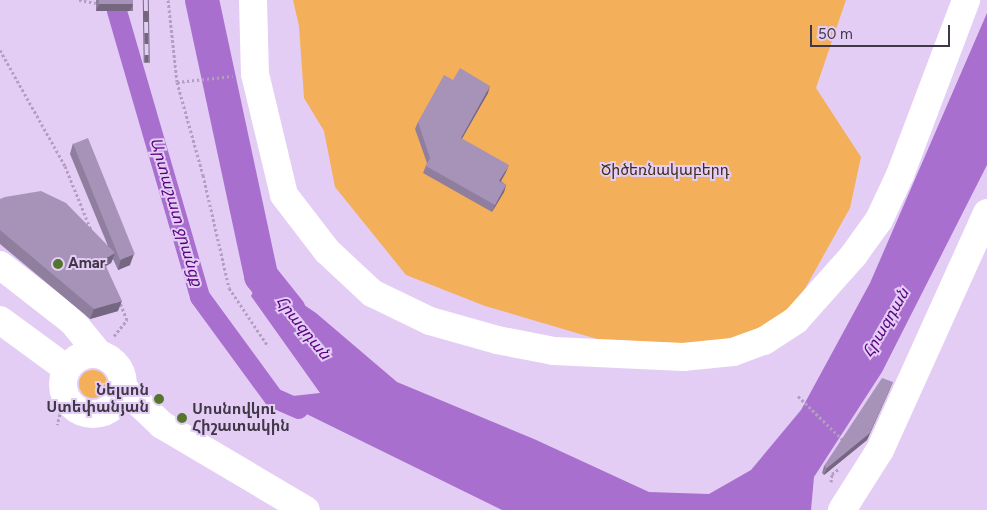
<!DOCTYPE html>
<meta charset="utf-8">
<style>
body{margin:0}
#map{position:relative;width:987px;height:510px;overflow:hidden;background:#e4cdf5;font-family:Figtree,"Noto Sans Armenian",sans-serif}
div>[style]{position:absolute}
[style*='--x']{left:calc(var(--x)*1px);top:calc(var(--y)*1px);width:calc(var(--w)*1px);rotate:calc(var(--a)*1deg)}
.green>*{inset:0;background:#f3af59}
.round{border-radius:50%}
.water>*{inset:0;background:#a96fcf}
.canal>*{height:20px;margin:-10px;padding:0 10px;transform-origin:10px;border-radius:10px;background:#a96fcf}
.river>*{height:34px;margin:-17px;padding:0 17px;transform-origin:17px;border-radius:17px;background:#a96fcf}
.path>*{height:3px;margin-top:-1.5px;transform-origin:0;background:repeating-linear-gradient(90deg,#b29fc0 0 2.5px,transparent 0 5px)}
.minor>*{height:28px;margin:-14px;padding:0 14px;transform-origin:14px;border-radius:14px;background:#fff}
.minor>.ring{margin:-14px;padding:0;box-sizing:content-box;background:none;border:28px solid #fff;border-radius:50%}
.rail>*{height:5.5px;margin-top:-2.75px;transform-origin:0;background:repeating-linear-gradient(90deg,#e4cdf5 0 11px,#74667e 0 22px);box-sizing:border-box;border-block:1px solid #74667e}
.wall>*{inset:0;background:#907e9e;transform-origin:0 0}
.shaded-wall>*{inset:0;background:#756681}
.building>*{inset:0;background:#a792b8;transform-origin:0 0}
.dots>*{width:14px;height:14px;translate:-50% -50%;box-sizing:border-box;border:2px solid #e4cdf5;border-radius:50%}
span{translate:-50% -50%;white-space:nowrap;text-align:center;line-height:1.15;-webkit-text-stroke:4px #e4cdf5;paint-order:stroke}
.park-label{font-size:15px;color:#3c2d1b}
.poi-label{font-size:15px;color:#403747;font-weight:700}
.left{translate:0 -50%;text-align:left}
.right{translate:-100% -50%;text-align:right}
.water-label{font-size:16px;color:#58007f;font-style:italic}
.scale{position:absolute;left:810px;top:25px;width:140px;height:22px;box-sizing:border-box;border:2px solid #403747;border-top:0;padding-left:6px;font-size:15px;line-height:18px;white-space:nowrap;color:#403747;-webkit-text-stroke:4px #e4cdf5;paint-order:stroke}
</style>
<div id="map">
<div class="green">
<div style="clip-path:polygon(293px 0,846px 0,816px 88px,861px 157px,850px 208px,787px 321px,713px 345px,597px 339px,485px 306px,406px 275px,335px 187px,324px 131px,304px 98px,299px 26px)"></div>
<div class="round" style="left:79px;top:370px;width:28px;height:28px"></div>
</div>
<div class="water">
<div style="clip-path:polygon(987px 13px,987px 165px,882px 372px,814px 477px,811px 510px,502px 510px,274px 398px,320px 393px,251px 296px,261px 276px,316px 313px,397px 382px,534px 439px,649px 492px,709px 494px,751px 470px,801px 410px,870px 283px)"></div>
</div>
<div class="canal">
<div style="--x:117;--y:11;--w:298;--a:73.8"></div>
<div style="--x:200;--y:297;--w:125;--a:53.8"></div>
<div style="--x:274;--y:398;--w:27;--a:24"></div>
</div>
<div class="river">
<div style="--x:202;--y:0;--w:282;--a:77.9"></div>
<div style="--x:261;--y:276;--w:45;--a:51.3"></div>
</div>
<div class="path">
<div style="--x:79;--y:0;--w:17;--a:10"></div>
<div style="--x:168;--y:0;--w:82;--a:83.7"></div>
<div style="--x:177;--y:82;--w:97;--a:74.4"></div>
<div style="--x:203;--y:175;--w:116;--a:77"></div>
<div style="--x:229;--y:288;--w:70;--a:56.1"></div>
<div style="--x:0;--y:50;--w:133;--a:60.7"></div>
<div style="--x:65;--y:166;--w:69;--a:67.9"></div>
<div style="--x:177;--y:82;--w:56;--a:-6.1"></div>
<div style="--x:114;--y:336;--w:21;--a:-51"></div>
<div style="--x:127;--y:320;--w:22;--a:-112"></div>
<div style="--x:52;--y:387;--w:28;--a:73"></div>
<div style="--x:60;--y:414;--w:11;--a:105"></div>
<div style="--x:798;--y:396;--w:63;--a:44.4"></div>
<div style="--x:831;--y:482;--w:8;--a:-83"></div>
<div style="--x:832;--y:474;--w:10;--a:-37"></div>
</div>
<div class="minor">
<div style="--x:253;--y:0;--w:74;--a:88.5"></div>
<div style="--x:255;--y:74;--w:124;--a:76.5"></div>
<div style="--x:284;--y:195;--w:71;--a:52.5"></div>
<div style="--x:327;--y:251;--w:62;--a:43"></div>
<div style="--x:372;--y:293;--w:64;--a:25.8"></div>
<div style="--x:430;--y:321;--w:70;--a:15.8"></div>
<div style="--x:497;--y:340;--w:58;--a:10.9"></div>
<div style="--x:554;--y:351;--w:129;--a:2.7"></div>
<div style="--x:683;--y:357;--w:50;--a:-5.7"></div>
<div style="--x:733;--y:352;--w:33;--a:-20"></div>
<div style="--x:764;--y:341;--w:38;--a:-33"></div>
<div style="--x:796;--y:320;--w:86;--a:-48.3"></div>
<div style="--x:853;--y:256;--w:44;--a:-54.2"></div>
<div style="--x:879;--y:220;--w:50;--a:-65"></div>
<div style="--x:900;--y:175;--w:187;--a:-69.3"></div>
<div style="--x:0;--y:265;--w:91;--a:37.9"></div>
<div style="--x:72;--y:321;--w:43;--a:50.7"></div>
<div style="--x:0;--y:320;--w:83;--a:36.2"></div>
<div class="ring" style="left:63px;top:354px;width:32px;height:32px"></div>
<div style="--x:123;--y:388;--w:54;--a:43.5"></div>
<div style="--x:162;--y:425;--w:167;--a:30.6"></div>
<div style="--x:842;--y:510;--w:71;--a:-57.7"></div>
<div style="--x:880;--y:450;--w:260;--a:-65.7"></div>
</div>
<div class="rail">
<div style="--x:146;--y:0;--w:63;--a:89.1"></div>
</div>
<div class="wall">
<div style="left:96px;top:0;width:37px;height:11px"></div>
<div style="clip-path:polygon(453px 80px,488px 93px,462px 139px,506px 172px,501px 181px,506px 185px,504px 192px,492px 212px,423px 173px,427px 163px,415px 129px,418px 122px)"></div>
<div style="clip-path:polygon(73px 143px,130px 265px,118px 270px,113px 259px,111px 263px,106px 266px,118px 311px,90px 319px,0 244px,0 199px,108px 246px,70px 154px)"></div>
<div style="clip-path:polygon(890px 389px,867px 440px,824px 475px,822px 473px,824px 466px)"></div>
</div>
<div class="shaded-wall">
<div style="clip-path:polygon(99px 4px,133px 4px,130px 11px,96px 11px)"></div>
<div style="clip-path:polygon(490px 86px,488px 93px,458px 145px,461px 138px)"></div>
<div style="clip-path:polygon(509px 165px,506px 172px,497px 188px,499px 181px)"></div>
<div style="clip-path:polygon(506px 185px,504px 192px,492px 212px,495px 205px)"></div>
<div style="clip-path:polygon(115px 253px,111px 263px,99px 270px,103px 260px)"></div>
<div style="clip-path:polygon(134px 254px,130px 265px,118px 270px,121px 259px)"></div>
<div style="clip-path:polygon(122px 301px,118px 311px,90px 319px,94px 309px)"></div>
<div style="clip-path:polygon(893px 382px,867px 440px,824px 475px,827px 468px)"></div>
</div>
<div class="building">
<div style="left:99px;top:0;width:34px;height:4px"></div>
<div style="clip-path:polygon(460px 68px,490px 86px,461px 138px,509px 165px,499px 181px,506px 185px,495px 205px,426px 166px,430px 158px,418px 122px,444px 75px,453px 80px)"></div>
<div style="left:88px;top:138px;width:125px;height:16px;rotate:68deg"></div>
<div style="clip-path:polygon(41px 191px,66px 203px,115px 253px,103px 260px,122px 301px,94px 309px,0 230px,0 199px,5px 197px)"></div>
<div style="clip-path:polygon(882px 378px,893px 382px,870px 433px,827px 468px,824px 466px)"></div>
</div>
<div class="dots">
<div style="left:58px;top:264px;background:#54752d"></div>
<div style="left:159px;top:399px;background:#54752d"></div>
<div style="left:182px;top:418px;background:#54752d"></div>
</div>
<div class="park-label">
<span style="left:665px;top:171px">Ծիծեռնակաբերդ</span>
</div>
<div class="poi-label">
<span class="left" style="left:68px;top:264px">Amar</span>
<span class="right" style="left:149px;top:399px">Նելսոն<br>Ստեփանյան</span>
<span class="left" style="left:192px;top:418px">Սոսնովկու<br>Հիշատակին</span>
</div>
<div class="water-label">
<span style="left:176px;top:212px;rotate:74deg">Արտաշատ ջրանցք</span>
<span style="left:886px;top:323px;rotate:-60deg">Հրազդան</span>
<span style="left:303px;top:328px;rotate:51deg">Հրազդան</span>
</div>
<div class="scale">50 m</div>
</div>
